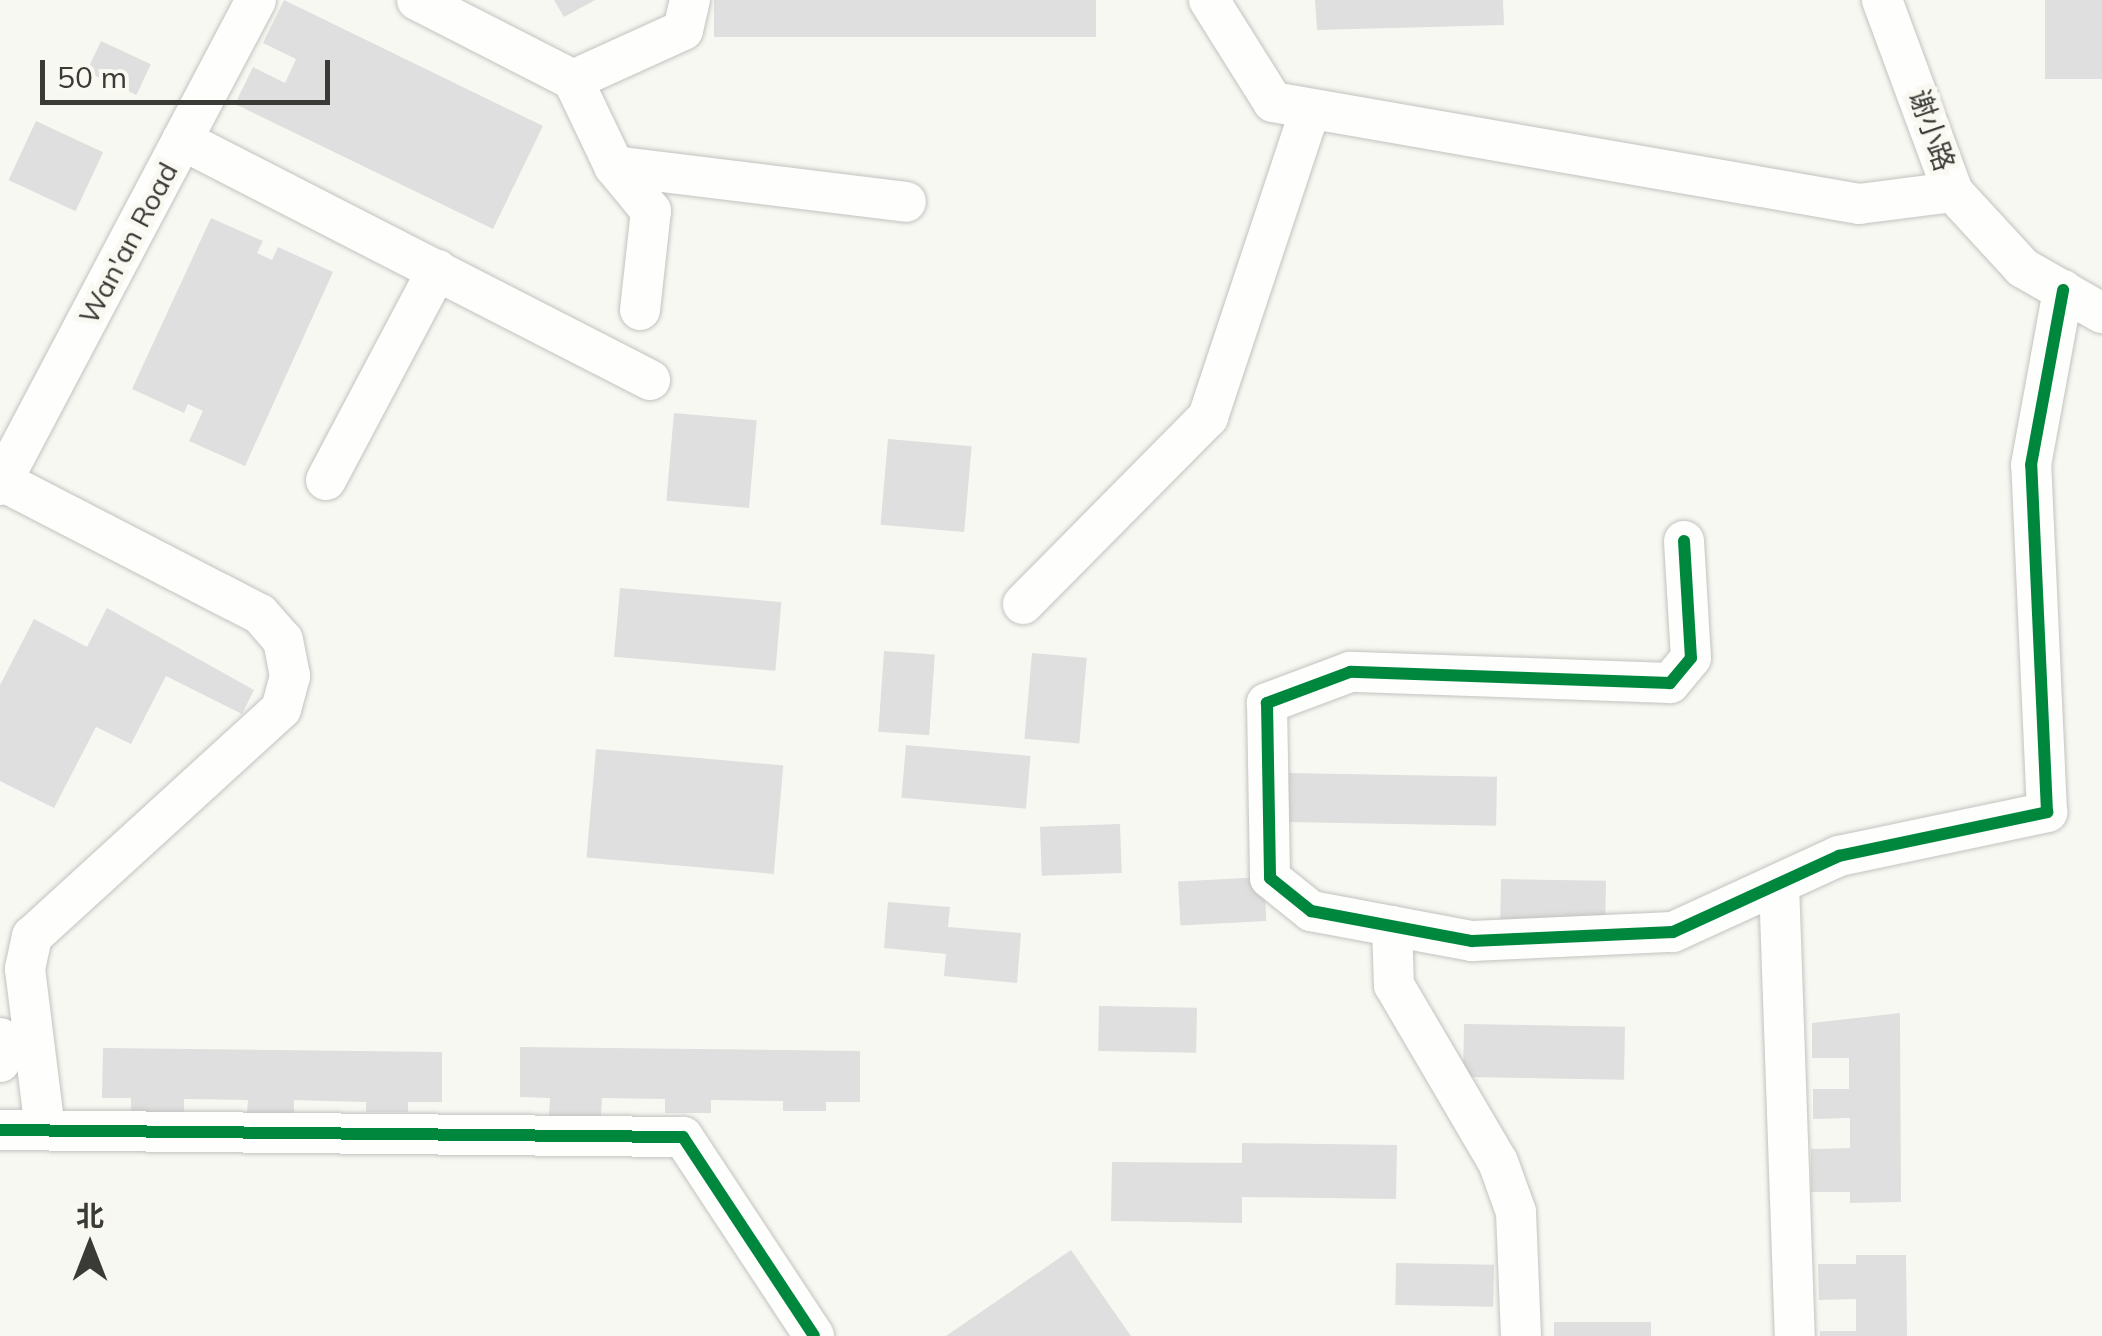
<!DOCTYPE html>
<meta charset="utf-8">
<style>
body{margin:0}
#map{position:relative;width:2102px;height:1336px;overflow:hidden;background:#f8f8f3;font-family:Mulish,"Noto Sans SC",sans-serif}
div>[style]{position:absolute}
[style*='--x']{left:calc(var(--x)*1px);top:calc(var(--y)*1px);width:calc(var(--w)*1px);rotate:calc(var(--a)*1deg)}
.building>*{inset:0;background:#dedfde;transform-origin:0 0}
.roads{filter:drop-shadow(0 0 2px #c2c2bf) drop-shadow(0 0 2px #c2c2bf)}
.minor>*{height:40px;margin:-20px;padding:0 20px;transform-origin:20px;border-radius:20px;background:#fefefd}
.cycleway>*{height:12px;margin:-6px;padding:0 6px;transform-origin:6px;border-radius:6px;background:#00873e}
span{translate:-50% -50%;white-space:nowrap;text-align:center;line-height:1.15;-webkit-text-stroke:10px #faf9f1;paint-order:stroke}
.street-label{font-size:28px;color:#3a3a37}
.north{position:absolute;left:40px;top:1196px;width:100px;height:100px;-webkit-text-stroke:8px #faf9f1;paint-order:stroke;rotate:0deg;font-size:28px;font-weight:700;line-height:40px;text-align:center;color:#3a3a37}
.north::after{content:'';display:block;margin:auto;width:35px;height:45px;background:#3a3a37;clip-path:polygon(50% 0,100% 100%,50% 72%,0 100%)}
.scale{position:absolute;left:40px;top:60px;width:290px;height:45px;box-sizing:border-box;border:5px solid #3a3a37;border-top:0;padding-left:12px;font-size:30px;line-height:35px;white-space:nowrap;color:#3a3a37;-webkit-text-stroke:8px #faf9f1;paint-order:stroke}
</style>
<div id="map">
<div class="building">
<div style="clip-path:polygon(284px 0,543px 126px,493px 229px,235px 104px,253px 67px,285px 83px,296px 59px,263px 43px)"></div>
<div style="clip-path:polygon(554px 0,595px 0,564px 17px)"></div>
<div style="left:714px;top:0;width:382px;height:37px"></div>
<div style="clip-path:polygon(1315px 0,1503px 0,1504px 25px,1317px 30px)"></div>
<div style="left:2045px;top:0;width:57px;height:79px"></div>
<div style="left:101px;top:41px;width:55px;height:34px;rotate:25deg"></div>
<div style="left:36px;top:121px;width:74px;height:65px;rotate:25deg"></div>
<div style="clip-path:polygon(211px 218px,263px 241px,257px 253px,272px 260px,278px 247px,333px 272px,245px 466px,189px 441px,203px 411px,188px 404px,184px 413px,132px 389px)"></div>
<div style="left:674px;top:413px;width:83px;height:88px;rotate:5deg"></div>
<div style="left:888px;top:439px;width:84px;height:86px;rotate:5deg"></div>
<div style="left:620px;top:588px;width:162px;height:69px;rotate:5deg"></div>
<div style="clip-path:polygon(107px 608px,254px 690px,242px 714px,166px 676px,131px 744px,96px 727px,54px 808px,0 781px,0 685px,34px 619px,87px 647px)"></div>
<div style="left:884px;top:651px;width:51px;height:81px;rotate:4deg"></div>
<div style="left:1032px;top:653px;width:55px;height:86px;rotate:5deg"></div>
<div style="left:906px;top:745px;width:125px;height:53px;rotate:5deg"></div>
<div style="left:596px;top:749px;width:188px;height:109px;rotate:5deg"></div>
<div style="left:1287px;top:773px;width:210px;height:49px;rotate:1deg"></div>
<div style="left:1120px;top:824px;width:49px;height:80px;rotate:88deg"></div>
<div style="left:1264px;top:877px;width:44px;height:86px;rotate:87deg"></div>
<div style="left:1501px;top:879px;width:105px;height:44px;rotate:1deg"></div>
<div style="clip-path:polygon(888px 902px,950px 907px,948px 927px,1021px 933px,1017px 983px,944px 976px,946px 954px,884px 948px)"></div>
<div style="left:1099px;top:1006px;width:98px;height:45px;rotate:1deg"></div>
<div style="clip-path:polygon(1900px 1013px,1901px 1202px,1850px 1203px,1850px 1192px,1811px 1192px,1811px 1149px,1850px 1148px,1850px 1118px,1813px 1119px,1813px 1089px,1849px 1089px,1849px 1058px,1812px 1058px,1812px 1023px)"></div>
<div style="left:1464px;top:1024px;width:161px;height:53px;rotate:1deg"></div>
<div style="clip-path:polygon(520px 1047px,860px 1051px,860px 1102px,826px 1102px,826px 1111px,783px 1111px,783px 1101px,711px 1100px,711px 1113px,665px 1113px,665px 1099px,602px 1098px,601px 1116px,549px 1116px,550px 1098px,520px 1097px)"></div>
<div style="clip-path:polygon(103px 1048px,442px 1052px,442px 1102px,408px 1102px,408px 1112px,366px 1112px,366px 1102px,294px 1100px,294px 1114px,247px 1113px,248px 1100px,184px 1099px,184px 1117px,131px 1116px,131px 1098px,102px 1098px)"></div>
<div style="clip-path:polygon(1242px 1143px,1397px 1145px,1396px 1199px,1242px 1197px,1242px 1223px,1111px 1221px,1112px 1162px,1242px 1163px)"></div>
<div style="clip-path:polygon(1071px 1250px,1131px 1336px,946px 1336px)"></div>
<div style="clip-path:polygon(1856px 1255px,1906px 1255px,1907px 1336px,1820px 1336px,1820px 1331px,1856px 1331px,1856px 1299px,1819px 1300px,1818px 1264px,1856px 1264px)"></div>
<div style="left:1396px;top:1263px;width:98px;height:42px;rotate:1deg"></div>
<div style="left:1651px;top:1322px;width:14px;height:97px;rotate:90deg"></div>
</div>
<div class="roads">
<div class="minor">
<div style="--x:417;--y:0;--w:175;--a:27.1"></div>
<div style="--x:1209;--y:0;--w:120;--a:57.9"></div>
<div style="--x:1273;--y:102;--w:595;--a:9.87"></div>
<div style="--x:1859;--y:204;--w:95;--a:-7.3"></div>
<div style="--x:1882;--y:0;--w:205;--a:69.7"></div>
<div style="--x:1953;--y:192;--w:103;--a:47.4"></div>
<div style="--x:2023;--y:268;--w:91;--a:29.7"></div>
<div style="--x:182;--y:140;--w:526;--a:27.15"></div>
<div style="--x:614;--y:166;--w:294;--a:7"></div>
<div style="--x:640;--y:310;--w:100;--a:-83.7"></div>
<div style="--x:651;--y:211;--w:58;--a:-129.4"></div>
<div style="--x:614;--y:166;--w:95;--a:-115.5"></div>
<div style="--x:573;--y:80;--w:121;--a:-24.4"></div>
<div style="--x:683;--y:30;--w:31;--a:-77"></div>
<div style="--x:326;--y:480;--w:238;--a:-62.1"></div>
<div style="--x:2;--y:481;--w:290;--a:27.3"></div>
<div style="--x:260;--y:614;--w:35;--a:49"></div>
<div style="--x:283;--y:640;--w:37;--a:79"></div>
<div style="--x:290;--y:676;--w:34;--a:105"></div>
<div style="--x:281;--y:709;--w:337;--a:137.6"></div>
<div style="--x:32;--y:936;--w:34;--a:102"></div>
<div style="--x:25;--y:969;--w:162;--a:82.9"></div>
<div style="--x:0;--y:485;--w:548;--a:-62.17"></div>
<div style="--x:1684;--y:541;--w:117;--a:86.6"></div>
<div style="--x:1691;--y:658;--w:33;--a:130"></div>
<div style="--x:1670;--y:683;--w:320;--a:-178"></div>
<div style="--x:1350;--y:672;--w:89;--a:159.5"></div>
<div style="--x:1267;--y:703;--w:175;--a:89"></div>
<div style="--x:1270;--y:878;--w:53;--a:38.8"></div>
<div style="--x:1311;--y:911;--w:164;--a:10.6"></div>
<div style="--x:1472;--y:941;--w:201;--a:-2.6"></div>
<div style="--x:1673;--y:932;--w:183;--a:-24.6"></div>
<div style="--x:1839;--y:856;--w:213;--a:-11.9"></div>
<div style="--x:2047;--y:812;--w:347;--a:-92.6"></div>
<div style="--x:2031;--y:465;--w:178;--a:-79.6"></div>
<div style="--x:1023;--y:604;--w:263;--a:-45.3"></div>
<div style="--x:1208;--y:417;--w:323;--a:-71.6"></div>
<div style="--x:1779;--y:884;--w:452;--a:88"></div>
<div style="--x:1392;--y:926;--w:59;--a:88.1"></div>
<div style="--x:1394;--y:985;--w:205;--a:59.6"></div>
<div style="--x:1498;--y:1162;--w:53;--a:70.2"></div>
<div style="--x:1516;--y:1212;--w:124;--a:87.7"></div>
<div style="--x:0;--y:1038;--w:24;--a:90"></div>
<div style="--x:0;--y:1130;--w:683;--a:0.59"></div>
<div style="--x:683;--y:1137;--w:238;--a:56.6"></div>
</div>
</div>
<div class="cycleway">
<div style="--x:1684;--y:541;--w:117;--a:86.6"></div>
<div style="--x:1691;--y:658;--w:33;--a:130"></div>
<div style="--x:1670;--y:683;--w:320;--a:-178"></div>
<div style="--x:1350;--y:672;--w:89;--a:159.5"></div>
<div style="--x:1267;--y:703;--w:175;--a:89"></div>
<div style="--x:1270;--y:878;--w:53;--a:38.8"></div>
<div style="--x:1311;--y:911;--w:164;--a:10.6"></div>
<div style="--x:1472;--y:941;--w:201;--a:-2.6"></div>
<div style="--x:1673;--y:932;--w:183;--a:-24.6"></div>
<div style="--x:1839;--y:856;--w:213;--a:-11.9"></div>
<div style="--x:2047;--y:812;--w:347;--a:-92.6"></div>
<div style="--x:2031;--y:465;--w:178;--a:-79.6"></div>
<div style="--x:0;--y:1130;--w:683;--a:0.59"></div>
<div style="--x:683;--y:1137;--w:238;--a:56.6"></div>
</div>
<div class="street-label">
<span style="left:1932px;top:130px;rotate:71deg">谢小路</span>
<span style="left:128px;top:243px;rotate:-62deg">Wan'an Road</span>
</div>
<div class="north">北</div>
<div class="scale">50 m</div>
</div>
